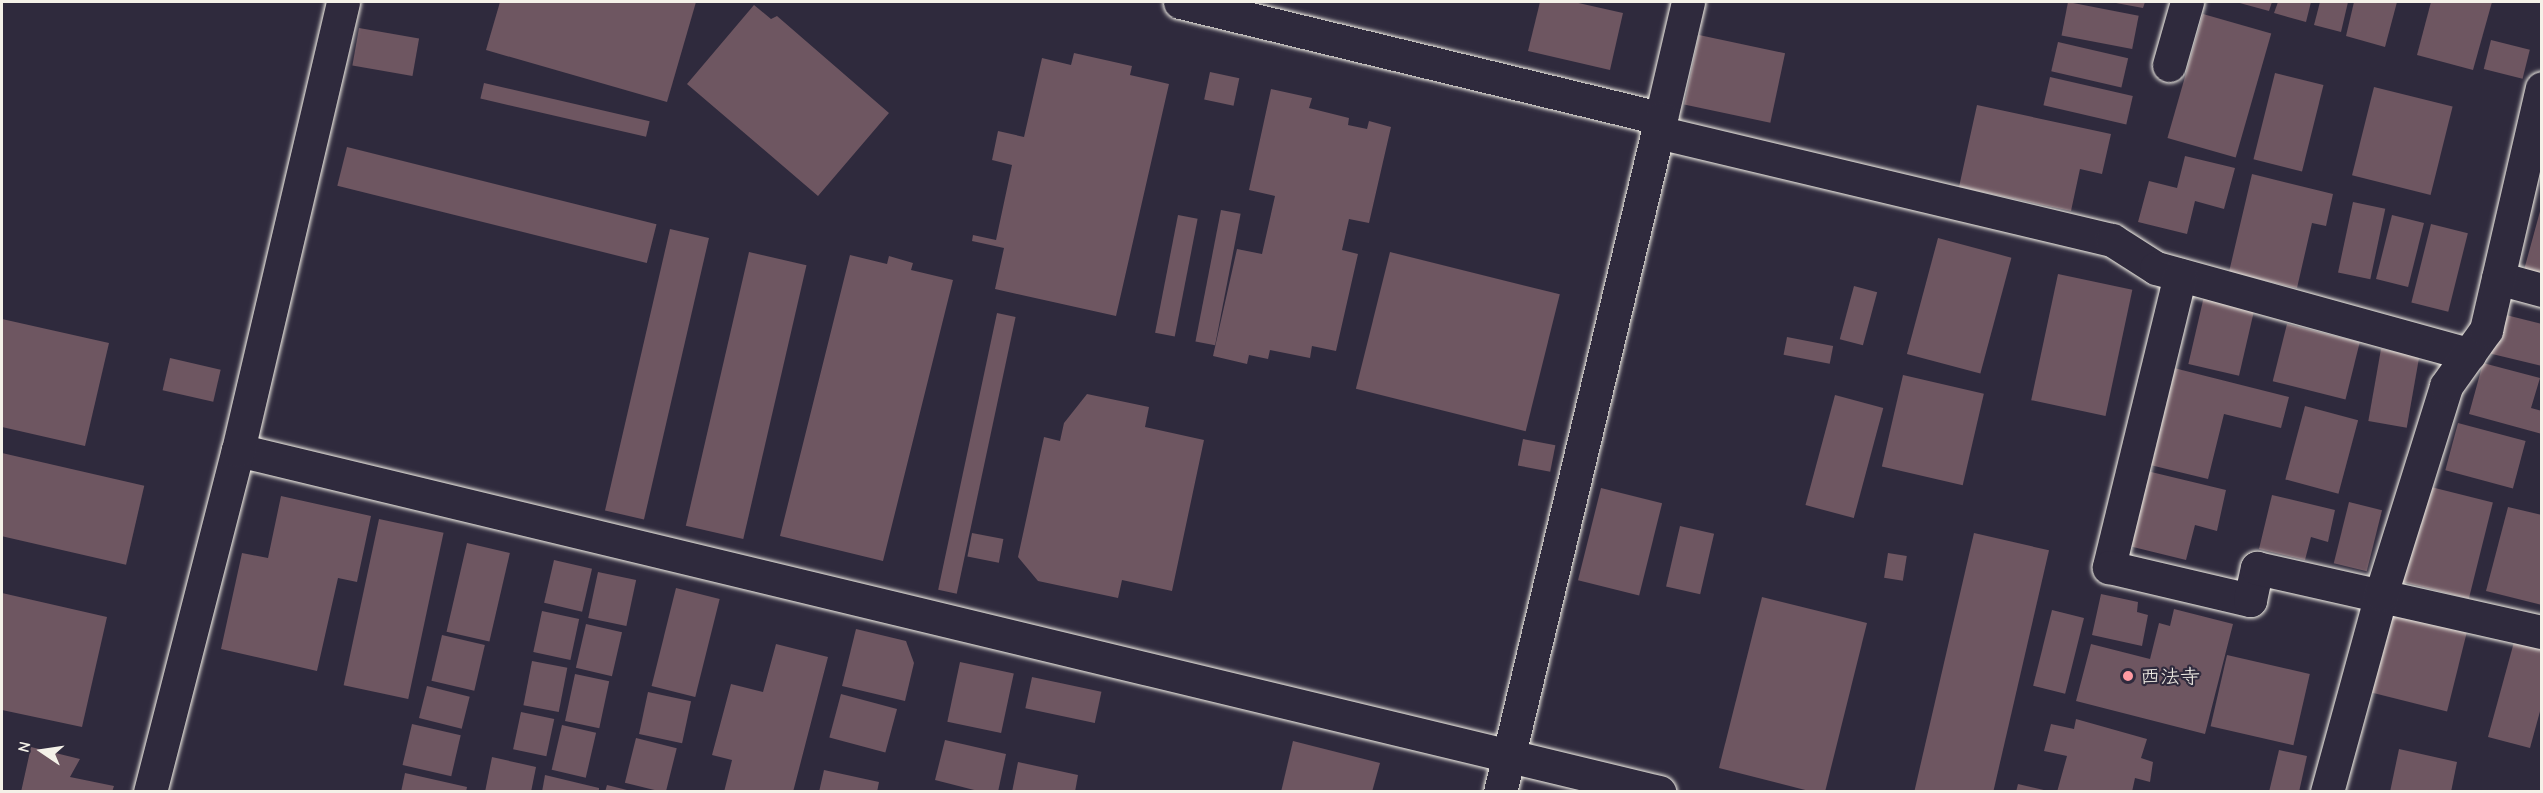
<!DOCTYPE html>
<meta charset="utf-8">
<style>
body{margin:0}
#map{position:relative;width:2543px;height:793px;overflow:hidden;background:#2f2a3d;font-family:"Comic Neue","Klee One",sans-serif}
div>[style]{position:absolute}
[style*='--x']{left:calc(var(--x)*1px);top:calc(var(--y)*1px);width:calc(var(--w)*1px);rotate:calc(var(--a)*1deg)}
.building>*{inset:0;background:#6e5661;transform-origin:0 0}
.roads{filter:drop-shadow(0 0 2px #f4f1e8) drop-shadow(0 0 2px #f4f1e8)}
.street>*{height:33px;margin:-16.5px;padding:0 16.5px;transform-origin:16.5px;border-radius:16.5px;background:#2f2a3d}
.secondary>*{height:33px;margin:-16.5px;padding:0 16.5px;transform-origin:16.5px;border-radius:16.5px;background:#2f2a3d}
.dots>*{width:16px;height:16px;translate:-50% -50%;box-sizing:border-box;border:3px solid #2f2a3d;border-radius:50%}
span{translate:-50% -50%;white-space:nowrap;text-align:center;line-height:1.15;-webkit-text-stroke:4.5px #2f2a3d;paint-order:stroke}
.poi-label{font-size:20px;color:#f4f1e8}
.left{translate:0 -50%;text-align:left}
.frame{position:absolute;inset:0;border:3px solid #f4f1e8;pointer-events:none}
.north{position:absolute;left:12px;top:721px;width:60px;height:60px;-webkit-text-stroke:4px #2f2a3d;paint-order:stroke;rotate:283deg;font-size:16px;font-weight:700;line-height:24px;text-align:center;color:#f4f1e8}
.north::after{content:'';display:block;margin:auto;width:21px;height:27px;background:#f4f1e8;clip-path:polygon(50% 0,100% 100%,50% 72%,0 100%)}
</style>
<div id="map">
<div class="building">
<div style="clip-path:polygon(500px 2px,696px 2px,667px 102px,486px 50px)"></div>
<div style="clip-path:polygon(1540px 2px,1574px 2px,1623px 13px,1610px 70px,1528px 51px)"></div>
<div style="left:2068px;top:2px;width:72px;height:34px;rotate:11deg"></div>
<div style="clip-path:polygon(2236px 2px,2272px 2px,2269px 11px)"></div>
<div style="clip-path:polygon(2278px 2px,2311px 2px,2306px 22px,2274px 13px)"></div>
<div style="clip-path:polygon(2320px 2px,2348px 2px,2341px 32px,2314px 25px)"></div>
<div style="clip-path:polygon(2354px 2px,2397px 2px,2385px 47px,2346px 36px)"></div>
<div style="clip-path:polygon(2431px 2px,2492px 2px,2473px 70px,2417px 55px)"></div>
<div style="clip-path:polygon(2116px 3px,2116px 2px,2145px 2px,2143px 8px)"></div>
<div style="clip-path:polygon(754px 5px,771px 19px,777px 16px,889px 113px,818px 196px,687px 84px)"></div>
<div style="left:2203px;top:14px;width:71px;height:129px;rotate:16deg"></div>
<div style="left:359px;top:28px;width:61px;height:38px;rotate:10deg"></div>
<div style="left:1699px;top:35px;width:88px;height:71px;rotate:12deg"></div>
<div style="left:2491px;top:40px;width:40px;height:30px;rotate:14deg"></div>
<div style="left:2058px;top:42px;width:72px;height:30px;rotate:13deg"></div>
<div style="clip-path:polygon(1074px 53px,1132px 66px,1130px 75px,1169px 84px,1116px 316px,995px 289px,1004px 248px,972px 241px,973px 235px,996px 240px,1012px 165px,992px 160px,998px 131px,1024px 137px,1042px 58px,1071px 65px)"></div>
<div style="left:1210px;top:72px;width:30px;height:28px;rotate:12deg"></div>
<div style="left:2275px;top:73px;width:50px;height:89px;rotate:14deg"></div>
<div style="left:2050px;top:77px;width:85px;height:29px;rotate:13deg"></div>
<div style="left:484px;top:83px;width:170px;height:16px;rotate:13deg"></div>
<div style="left:2374px;top:87px;width:81px;height:91px;rotate:14deg"></div>
<div style="clip-path:polygon(1271px 89px,1312px 98px,1309px 108px,1349px 118px,1348px 125px,1367px 129px,1369px 121px,1391px 127px,1369px 223px,1349px 219px,1342px 250px,1358px 254px,1336px 351px,1312px 346px,1310px 358px,1270px 350px,1268px 359px,1249px 355px,1247px 364px,1213px 356px,1237px 249px,1262px 254px,1275px 196px,1249px 190px)"></div>
<div style="clip-path:polygon(1977px 105px,2111px 134px,2102px 174px,2080px 169px,2071px 211px,1959px 187px)"></div>
<div style="left:347px;top:147px;width:319px;height:40px;rotate:14deg"></div>
<div style="clip-path:polygon(2185px 156px,2235px 168px,2224px 209px,2195px 201px,2187px 234px,2138px 222px,2149px 181px,2177px 188px)"></div>
<div style="clip-path:polygon(2252px 174px,2333px 194px,2326px 226px,2312px 223px,2297px 288px,2229px 272px)"></div>
<div style="left:2353px;top:202px;width:33px;height:72px;rotate:12deg"></div>
<div style="clip-path:polygon(2542px 204px,2542px 275px,2524px 270px)"></div>
<div style="left:1221px;top:210px;width:20px;height:134px;rotate:11deg"></div>
<div style="left:1178px;top:215px;width:20px;height:120px;rotate:11deg"></div>
<div style="left:2392px;top:215px;width:33px;height:66px;rotate:14deg"></div>
<div style="left:2431px;top:224px;width:38px;height:81px;rotate:14deg"></div>
<div style="left:670px;top:229px;width:40px;height:289px;rotate:13deg"></div>
<div style="left:1938px;top:238px;width:76px;height:120px;rotate:15deg"></div>
<div style="left:749px;top:252px;width:59px;height:281px;rotate:13deg"></div>
<div style="left:1390px;top:252px;width:175px;height:141px;rotate:14deg"></div>
<div style="clip-path:polygon(850px 255px,887px 264px,889px 256px,913px 263px,911px 270px,953px 280px,883px 561px,780px 536px)"></div>
<div style="left:2058px;top:274px;width:76px;height:129px;rotate:12deg"></div>
<div style="left:1854px;top:286px;width:24px;height:55px;rotate:15deg"></div>
<div style="left:2205px;top:292px;width:52px;height:74px;rotate:13deg"></div>
<div style="left:997px;top:313px;width:19px;height:283px;rotate:12deg"></div>
<div style="clip-path:polygon(2498px 313px,2542px 324px,2542px 366px,2488px 353px)"></div>
<div style="clip-path:polygon(2px 319px,109px 343px,85px 446px,2px 427px)"></div>
<div style="left:2287px;top:324px;width:75px;height:59px;rotate:14deg"></div>
<div style="left:1787px;top:337px;width:47px;height:18px;rotate:11deg"></div>
<div style="left:2381px;top:349px;width:39px;height:73px;rotate:10deg"></div>
<div style="left:170px;top:358px;width:52px;height:33px;rotate:13deg"></div>
<div style="clip-path:polygon(2483px 363px,2540px 378px,2531px 408px,2542px 411px,2542px 434px,2469px 414px)"></div>
<div style="clip-path:polygon(2166px 366px,2289px 397px,2281px 428px,2224px 414px,2208px 479px,2142px 463px)"></div>
<div style="left:1903px;top:375px;width:83px;height:94px;rotate:13deg"></div>
<div style="clip-path:polygon(1087px 394px,1149px 407px,1145px 427px,1204px 440px,1172px 591px,1122px 580px,1118px 598px,1038px 581px,1018px 557px,1044px 437px,1060px 441px,1064px 423px)"></div>
<div style="left:1835px;top:395px;width:50px;height:114px;rotate:15deg"></div>
<div style="left:2305px;top:406px;width:55px;height:76px;rotate:15deg"></div>
<div style="left:2458px;top:423px;width:70px;height:49px;rotate:15deg"></div>
<div style="left:1523px;top:439px;width:33px;height:27px;rotate:11deg"></div>
<div style="left:2px;top:453px;width:146px;height:81px;rotate:13deg"></div>
<div style="clip-path:polygon(2147px 471px,2226px 490px,2217px 531px,2195px 525px,2186px 560px,2129px 546px)"></div>
<div style="left:2423px;top:485px;width:72px;height:99px;rotate:14deg"></div>
<div style="left:1601px;top:488px;width:63px;height:95px;rotate:14deg"></div>
<div style="clip-path:polygon(2272px 495px,2335px 510px,2328px 542px,2311px 537px,2305px 560px,2259px 549px)"></div>
<div style="clip-path:polygon(281px 496px,371px 516px,357px 582px,338px 578px,317px 671px,221px 649px,242px 553px,268px 558px)"></div>
<div style="left:2349px;top:502px;width:34px;height:63px;rotate:14deg"></div>
<div style="clip-path:polygon(2508px 507px,2542px 515px,2542px 605px,2486px 591px)"></div>
<div style="left:379px;top:519px;width:66px;height:170px;rotate:12deg"></div>
<div style="left:1680px;top:526px;width:35px;height:62px;rotate:13deg"></div>
<div style="left:972px;top:533px;width:32px;height:24px;rotate:11deg"></div>
<div style="left:1974px;top:533px;width:77px;height:266px;rotate:13deg"></div>
<div style="left:467px;top:543px;width:44px;height:91px;rotate:13deg"></div>
<div style="left:1888px;top:553px;width:19px;height:25px;rotate:9deg"></div>
<div style="left:554px;top:560px;width:39px;height:44px;rotate:13deg"></div>
<div style="left:598px;top:572px;width:39px;height:47px;rotate:12deg"></div>
<div style="left:676px;top:588px;width:45px;height:101px;rotate:14deg"></div>
<div style="clip-path:polygon(2px 593px,107px 617px,82px 727px,2px 710px)"></div>
<div style="clip-path:polygon(2101px 594px,2138px 602px,2137px 612px,2148px 615px,2142px 646px,2092px 635px)"></div>
<div style="clip-path:polygon(1762px 597px,1867px 623px,1825px 792px,1813px 792px,1719px 768px)"></div>
<div style="clip-path:polygon(2174px 609px,2233px 624px,2205px 734px,2076px 701px,2091px 644px,2150px 659px,2159px 623px,2170px 626px)"></div>
<div style="left:2052px;top:610px;width:33px;height:78px;rotate:14deg"></div>
<div style="left:542px;top:611px;width:38px;height:42px;rotate:12deg"></div>
<div style="left:2391px;top:614px;width:78px;height:81px;rotate:14deg"></div>
<div style="left:586px;top:624px;width:37px;height:45px;rotate:13deg"></div>
<div style="clip-path:polygon(856px 629px,906px 641px,914px 663px,905px 701px,842px 686px)"></div>
<div style="left:442px;top:635px;width:44px;height:47px;rotate:13deg"></div>
<div style="clip-path:polygon(2514px 642px,2542px 650px,2542px 704px,2530px 748px,2488px 737px)"></div>
<div style="clip-path:polygon(776px 644px,828px 657px,793px 792px,724px 792px,732px 760px,712px 755px,731px 684px,763px 692px)"></div>
<div style="left:2227px;top:655px;width:85px;height:73px;rotate:13deg"></div>
<div style="left:532px;top:661px;width:36px;height:45px;rotate:11deg"></div>
<div style="left:960px;top:662px;width:55px;height:61px;rotate:12deg"></div>
<div style="left:575px;top:674px;width:35px;height:48px;rotate:12deg"></div>
<div style="left:1032px;top:677px;width:71px;height:32px;rotate:12deg"></div>
<div style="left:427px;top:686px;width:44px;height:33px;rotate:14deg"></div>
<div style="left:648px;top:692px;width:44px;height:43px;rotate:12deg"></div>
<div style="left:841px;top:694px;width:58px;height:45px;rotate:15deg"></div>
<div style="left:521px;top:712px;width:34px;height:38px;rotate:12deg"></div>
<div style="clip-path:polygon(2076px 719px,2147px 739px,2141px 758px,2153px 762px,2150px 782px,2135px 778px,2132px 792px,2057px 792px,2067px 756px,2044px 751px,2051px 724px,2074px 729px)"></div>
<div style="left:412px;top:724px;width:50px;height:42px;rotate:13deg"></div>
<div style="left:562px;top:725px;width:35px;height:46px;rotate:13deg"></div>
<div style="left:636px;top:738px;width:42px;height:46px;rotate:14deg"></div>
<div style="clip-path:polygon(945px 740px,1006px 754px,998px 792px,982px 792px,935px 780px)"></div>
<div style="clip-path:polygon(1293px 741px,1380px 763px,1372px 792px,1281px 792px)"></div>
<div style="clip-path:polygon(31px 747px,80px 759px,70px 777px,114px 786px,112px 792px,21px 792px)"></div>
<div style="clip-path:polygon(2399px 749px,2457px 762px,2451px 792px,2390px 792px)"></div>
<div style="clip-path:polygon(2279px 750px,2307px 756px,2299px 792px,2269px 792px)"></div>
<div style="clip-path:polygon(492px 757px,536px 767px,531px 792px,485px 792px)"></div>
<div style="clip-path:polygon(1018px 762px,1078px 775px,1075px 792px,1012px 792px)"></div>
<div style="clip-path:polygon(824px 770px,879px 782px,877px 792px,819px 792px)"></div>
<div style="clip-path:polygon(405px 773px,467px 787px,466px 792px,401px 792px)"></div>
<div style="clip-path:polygon(545px 775px,599px 788px,599px 792px,542px 792px)"></div>
<div style="clip-path:polygon(2018px 784px,2048px 791px,2047px 792px,2016px 792px)"></div>
<div style="clip-path:polygon(607px 785px,631px 791px,631px 792px,605px 792px)"></div>
</div>
<div class="roads">
<div class="street">
<div style="--x:2169;--y:65;--w:66;--a:-74.1"></div>
<div style="--x:1661;--y:118;--w:119;--a:-76.9"></div>
<div style="--x:1658;--y:132;--w:467;--a:13.4"></div>
<div style="--x:2112;--y:240;--w:52;--a:32.5"></div>
<div style="--x:2156;--y:268;--w:325;--a:15.4"></div>
<div style="--x:2180;--y:275;--w:301;--a:103.7"></div>
<div style="--x:2109;--y:567;--w:145;--a:13.2"></div>
<div style="--x:2250;--y:600;--w:33;--a:-78"></div>
<div style="--x:2257;--y:568;--w:292;--a:12.7"></div>
<div style="--x:2498;--y:278;--w:46;--a:15.3"></div>
<div style="--x:238;--y:450;--w:1462;--a:13.53"></div>
<div style="--x:150;--y:792;--w:353;--a:-75.6"></div>
<div style="--x:238;--y:450;--w:460;--a:-76.8"></div>
<div style="--x:2327;--y:792;--w:205;--a:-74.7"></div>
<div style="--x:2381;--y:594;--w:218;--a:-72.6"></div>
<div style="--x:2446;--y:386;--w:69;--a:-54.5"></div>
<div style="--x:2486;--y:330;--w:248;--a:-77"></div>
</div>
<div class="secondary">
<div style="--x:1180;--y:2;--w:495;--a:13.6"></div>
<div style="--x:1661;--y:118;--w:693;--a:103.43"></div>
</div>
</div>
<div class="dots">
<div style="left:2128px;top:676px;background:#ff9aa2"></div>
</div>
<div class="poi-label">
<span class="left" style="left:2140px;top:676px">西法寺</span>
</div>
<div class="frame"></div>
<div class="north">N</div>
</div>
